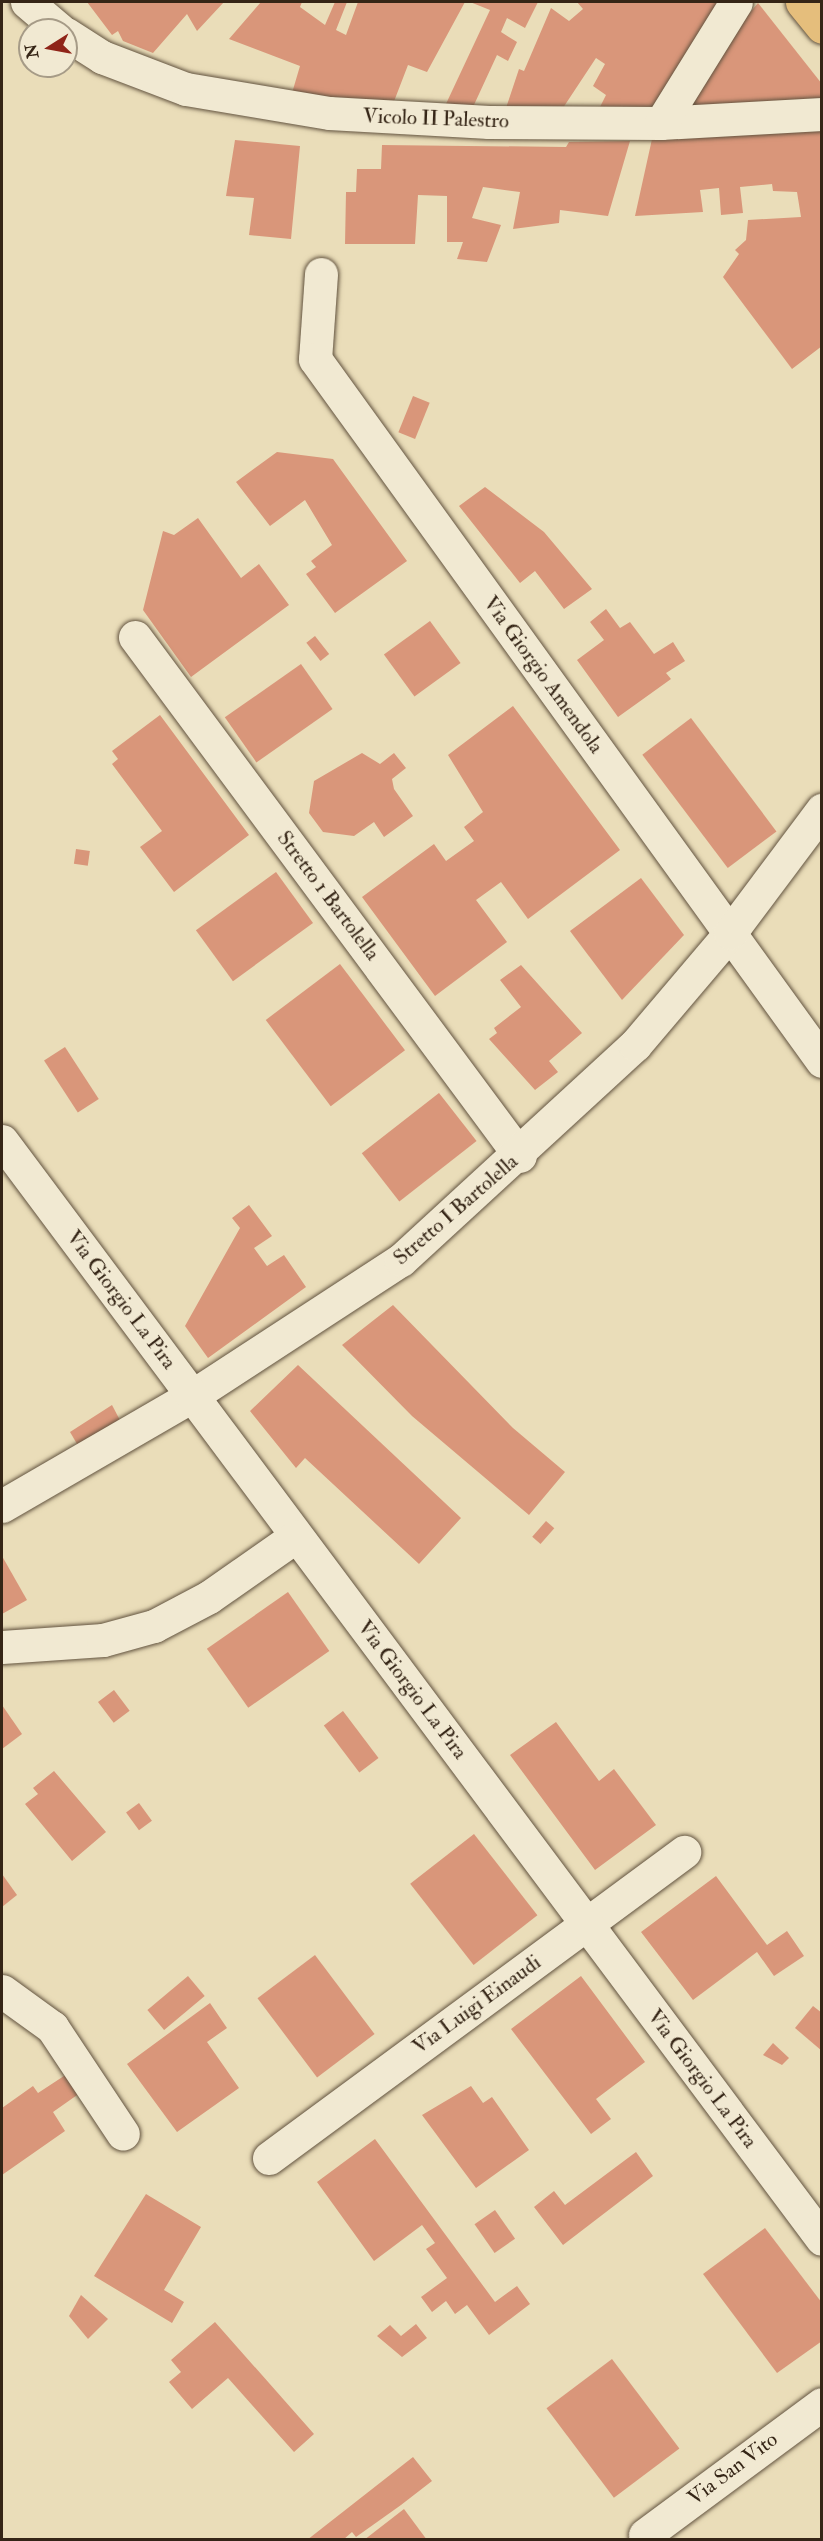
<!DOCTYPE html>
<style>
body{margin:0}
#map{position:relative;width:823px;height:2541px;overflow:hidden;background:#eaddb9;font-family:"IM FELL Double Pica",serif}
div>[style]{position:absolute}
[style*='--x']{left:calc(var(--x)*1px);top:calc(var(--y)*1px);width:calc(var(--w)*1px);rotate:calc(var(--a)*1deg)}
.building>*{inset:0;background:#d9967a;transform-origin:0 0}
.roads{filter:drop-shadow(0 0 2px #62533f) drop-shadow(0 0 2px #62533f)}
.street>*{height:33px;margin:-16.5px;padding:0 16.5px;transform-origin:16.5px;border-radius:16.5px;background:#f1e9d2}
.secondary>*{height:33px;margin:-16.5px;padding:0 16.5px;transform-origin:16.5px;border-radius:16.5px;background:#f1e9d2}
.primary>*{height:33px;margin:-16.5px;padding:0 16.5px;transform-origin:16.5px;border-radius:16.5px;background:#e5be7c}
span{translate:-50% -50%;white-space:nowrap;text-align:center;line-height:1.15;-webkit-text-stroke:5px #f1e9d2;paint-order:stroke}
.street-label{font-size:21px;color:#352516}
.frame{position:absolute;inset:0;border:3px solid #352516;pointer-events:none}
.north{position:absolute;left:18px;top:18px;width:60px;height:60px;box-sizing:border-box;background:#f1e9d2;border:2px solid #a69b87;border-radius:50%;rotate:259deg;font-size:16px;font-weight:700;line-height:24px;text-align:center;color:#352516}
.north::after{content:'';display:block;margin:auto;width:21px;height:27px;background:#8f2418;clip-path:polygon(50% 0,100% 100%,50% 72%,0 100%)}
</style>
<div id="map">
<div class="building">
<div style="clip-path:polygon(87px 2px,224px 2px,197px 31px,187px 14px,153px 53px,123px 41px,118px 31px,112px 35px)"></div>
<div style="clip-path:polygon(261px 2px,302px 2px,300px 7px,325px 25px,335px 2px,347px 2px,336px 30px,346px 35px,358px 2px,465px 2px,427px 72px,408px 65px,393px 104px,292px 93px,300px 66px,229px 39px)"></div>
<div style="clip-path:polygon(470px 2px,538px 2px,525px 28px,507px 18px,501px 32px,517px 42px,508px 61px,497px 55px,473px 107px,445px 106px,490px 10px)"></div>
<div style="clip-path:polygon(577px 2px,723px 2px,650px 112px,598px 111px,606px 95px,593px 86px,605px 64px,596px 58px,559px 114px,504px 114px,519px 69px,524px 71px,551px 8px,569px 21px,583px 9px)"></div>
<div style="clip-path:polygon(758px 3px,822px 84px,822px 104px,687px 112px,710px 60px)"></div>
<div style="clip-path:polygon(822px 124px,822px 346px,792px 369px,723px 277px,739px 254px,735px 250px,746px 240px,748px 220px,801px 217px,797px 192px,773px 191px,772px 184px,740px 187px,743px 213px,721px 215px,719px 188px,700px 190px,703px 212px,635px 216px,652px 139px)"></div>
<div style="clip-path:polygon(235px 140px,300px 146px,291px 239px,249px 235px,254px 198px,226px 196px)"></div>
<div style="clip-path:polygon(630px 141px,608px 216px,560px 210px,559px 223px,513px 229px,520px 192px,483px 187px,472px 218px,501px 225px,487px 262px,457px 259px,463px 242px,447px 242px,447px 196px,418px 195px,415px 244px,345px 244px,346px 192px,356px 192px,357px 169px,381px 169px,382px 145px,566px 147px,569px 142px)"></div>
<div style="left:413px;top:396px;width:18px;height:39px;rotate:22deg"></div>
<div style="clip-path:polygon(277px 452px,333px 459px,407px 561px,335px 613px,306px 574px,316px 567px,311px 561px,332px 545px,305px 500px,270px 526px,236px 482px)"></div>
<div style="clip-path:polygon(485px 487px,544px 532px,592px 589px,564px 609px,535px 571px,520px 583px,459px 506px)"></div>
<div style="clip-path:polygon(198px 518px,241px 578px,259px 564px,289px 605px,191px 677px,143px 610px,163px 531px,174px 535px)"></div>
<div style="clip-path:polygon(606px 609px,620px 628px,630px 622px,654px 654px,673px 642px,685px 661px,666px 673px,671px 679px,618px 717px,577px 660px,604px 640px,590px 622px)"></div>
<div style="left:430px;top:621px;width:52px;height:57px;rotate:54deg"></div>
<div style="left:315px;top:636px;width:23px;height:11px;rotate:52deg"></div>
<div style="left:301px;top:664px;width:55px;height:93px;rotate:55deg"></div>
<div style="clip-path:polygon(513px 706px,620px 850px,528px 919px,501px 882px,476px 900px,507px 942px,435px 996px,362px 897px,434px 844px,446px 861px,474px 841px,464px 827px,483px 812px,448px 755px)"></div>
<div style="clip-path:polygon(160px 715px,249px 835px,174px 892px,140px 847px,162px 831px,112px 764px,118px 759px,112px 751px)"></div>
<div style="left:691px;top:718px;width:142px;height:61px;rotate:53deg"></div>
<div style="clip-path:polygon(362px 753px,380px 764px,394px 753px,406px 768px,392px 779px,394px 789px,413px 816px,384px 837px,374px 822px,354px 836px,323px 832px,309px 813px,314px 781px)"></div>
<div style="left:76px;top:849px;width:14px;height:15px;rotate:8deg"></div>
<div style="left:276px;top:872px;width:63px;height:99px;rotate:54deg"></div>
<div style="clip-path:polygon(641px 878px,684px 935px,622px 1000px,570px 931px)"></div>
<div style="left:340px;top:964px;width:108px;height:93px;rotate:53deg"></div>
<div style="clip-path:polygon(521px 965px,582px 1033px,549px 1061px,558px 1072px,535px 1090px,489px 1039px,497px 1033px,494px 1028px,521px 1007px,500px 980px)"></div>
<div style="left:65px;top:1047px;width:62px;height:25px;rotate:57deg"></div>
<div style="left:439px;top:1093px;width:61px;height:98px;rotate:52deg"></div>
<div style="clip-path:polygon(249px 1205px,272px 1236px,254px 1248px,267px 1266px,284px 1255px,306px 1287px,208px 1358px,185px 1326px,240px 1228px,232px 1218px)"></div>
<div style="clip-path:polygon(393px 1305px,513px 1428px,565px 1472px,529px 1515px,412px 1416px,342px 1345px)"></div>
<div style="clip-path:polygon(298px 1365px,461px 1518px,419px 1564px,305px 1458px,296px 1468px,250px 1411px)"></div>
<div style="clip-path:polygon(112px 1405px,123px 1426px,80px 1449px,70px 1432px)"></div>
<div style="left:546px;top:1521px;width:11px;height:21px;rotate:41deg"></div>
<div style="clip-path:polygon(2px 1556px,27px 1600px,2px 1614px)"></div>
<div style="left:288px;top:1592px;width:72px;height:99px;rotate:55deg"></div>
<div style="left:114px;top:1690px;width:26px;height:20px;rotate:53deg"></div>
<div style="clip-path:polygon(2px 1705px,22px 1734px,2px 1749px)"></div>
<div style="left:343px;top:1711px;width:59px;height:24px;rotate:53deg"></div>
<div style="clip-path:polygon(556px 1722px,599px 1781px,614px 1769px,656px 1825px,595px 1870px,510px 1755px)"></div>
<div style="clip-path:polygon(54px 1771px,106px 1832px,72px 1861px,25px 1804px,38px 1794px,33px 1788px)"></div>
<div style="left:139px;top:1803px;width:22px;height:16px;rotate:54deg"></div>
<div style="left:474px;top:1834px;width:103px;height:81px;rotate:52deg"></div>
<div style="clip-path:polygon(2px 1874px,17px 1895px,2px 1907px)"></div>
<div style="clip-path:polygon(716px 1876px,767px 1945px,787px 1931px,804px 1956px,774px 1976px,757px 1952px,693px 2000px,641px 1932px)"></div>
<div style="left:315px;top:1955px;width:99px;height:72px;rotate:53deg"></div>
<div style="left:188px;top:1976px;width:26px;height:53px;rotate:50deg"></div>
<div style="clip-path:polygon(581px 1976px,645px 2062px,596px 2099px,611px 2119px,591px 2134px,511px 2029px)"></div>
<div style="clip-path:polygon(210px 2003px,227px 2028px,207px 2042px,239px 2088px,177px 2132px,127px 2064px)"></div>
<div style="clip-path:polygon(813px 2006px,822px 2013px,822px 2051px,795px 2028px)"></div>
<div style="clip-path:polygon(773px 2043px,789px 2058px,782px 2065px,763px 2055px)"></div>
<div style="clip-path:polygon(67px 2074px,80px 2093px,53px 2112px,65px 2131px,2px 2175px,2px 2108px,33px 2086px,38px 2093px)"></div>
<div style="clip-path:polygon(471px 2086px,483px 2103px,492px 2097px,529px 2150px,476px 2188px,422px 2115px)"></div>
<div style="clip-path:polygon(375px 2139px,495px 2302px,517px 2286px,530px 2304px,489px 2335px,467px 2305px,455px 2314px,446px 2301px,432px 2312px,421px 2297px,447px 2278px,426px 2249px,435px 2243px,422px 2225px,374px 2261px,317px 2182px)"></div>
<div style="clip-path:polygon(636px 2152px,653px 2176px,563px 2245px,534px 2207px,554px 2191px,565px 2205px)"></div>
<div style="clip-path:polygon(146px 2194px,201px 2227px,164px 2290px,184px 2302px,172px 2323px,94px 2276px)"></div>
<div style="left:495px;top:2210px;width:35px;height:25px;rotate:55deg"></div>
<div style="clip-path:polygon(765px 2228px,822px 2303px,822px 2341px,777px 2373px,703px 2274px)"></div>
<div style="clip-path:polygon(81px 2295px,108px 2319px,88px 2339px,69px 2316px)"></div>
<div style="clip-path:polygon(215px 2322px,314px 2434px,294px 2452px,228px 2378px,192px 2409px,169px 2382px,181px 2372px,171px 2360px)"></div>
<div style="clip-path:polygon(416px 2324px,427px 2338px,402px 2357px,377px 2336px,390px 2325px,401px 2336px)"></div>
<div style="left:612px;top:2359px;width:112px;height:82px;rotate:53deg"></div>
<div style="clip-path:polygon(413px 2457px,432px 2481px,401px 2505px,356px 2537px,352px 2532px,343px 2540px,307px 2540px)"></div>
<div style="clip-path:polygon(404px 2509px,427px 2540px,364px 2540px)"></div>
</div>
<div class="roads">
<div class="street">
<div style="--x:27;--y:2;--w:43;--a:40.3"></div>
<div style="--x:66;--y:34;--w:43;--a:32.6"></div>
<div style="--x:102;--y:57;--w:90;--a:20.9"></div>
<div style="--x:186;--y:89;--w:145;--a:9.5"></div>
<div style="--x:329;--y:113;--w:160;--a:3.2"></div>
<div style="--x:489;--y:122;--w:172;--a:0.3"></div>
<div style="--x:661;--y:123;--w:161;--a:-3.2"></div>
<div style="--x:661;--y:123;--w:142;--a:-58.2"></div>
<div style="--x:321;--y:274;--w:85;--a:94"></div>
<div style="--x:315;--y:359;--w:866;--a:54.16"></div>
<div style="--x:135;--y:637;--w:646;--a:53.43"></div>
<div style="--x:2;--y:1506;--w:220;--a:-30.1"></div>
<div style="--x:192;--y:1396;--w:249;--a:-33.1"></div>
<div style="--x:401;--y:1260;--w:318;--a:-42.6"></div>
<div style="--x:635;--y:1045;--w:147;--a:-49.7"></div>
<div style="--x:730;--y:933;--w:154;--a:-53.2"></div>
<div style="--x:2;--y:1991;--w:62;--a:35.8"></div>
<div style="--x:52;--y:2027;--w:128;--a:56.4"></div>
<div style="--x:269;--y:2158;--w:516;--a:-36.4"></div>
<div style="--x:645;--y:2535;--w:220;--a:-36.5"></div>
</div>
<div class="secondary">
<div style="--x:2;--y:1141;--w:1370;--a:53.25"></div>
<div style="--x:2;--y:1647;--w:101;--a:-4"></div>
<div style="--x:103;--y:1640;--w:53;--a:-15.4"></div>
<div style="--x:154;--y:1626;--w:62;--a:-27.8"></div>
<div style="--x:209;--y:1597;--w:106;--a:-35"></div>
</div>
<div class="primary">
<div style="--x:802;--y:2;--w:32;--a:51"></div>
</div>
</div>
<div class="street-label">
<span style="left:436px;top:119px;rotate:2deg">Vicolo II Palestro</span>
<span style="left:543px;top:675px;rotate:54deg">Via Giorgio Amendola</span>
<span style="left:328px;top:896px;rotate:53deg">Stretto 1 Bartolella</span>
<span style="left:456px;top:1210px;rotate:-41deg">Stretto I Bartolella</span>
<span style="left:121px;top:1300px;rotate:53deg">Via Giorgio La Pira</span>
<span style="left:412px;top:1690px;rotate:53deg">Via Giorgio La Pira</span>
<span style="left:477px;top:2005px;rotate:-36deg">Via Luigi Einaudi</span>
<span style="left:702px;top:2079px;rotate:53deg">Via Giorgio La Pira</span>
<span style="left:733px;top:2469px;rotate:-37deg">Via San Vito</span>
</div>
<div class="frame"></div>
<div class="north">N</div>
</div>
